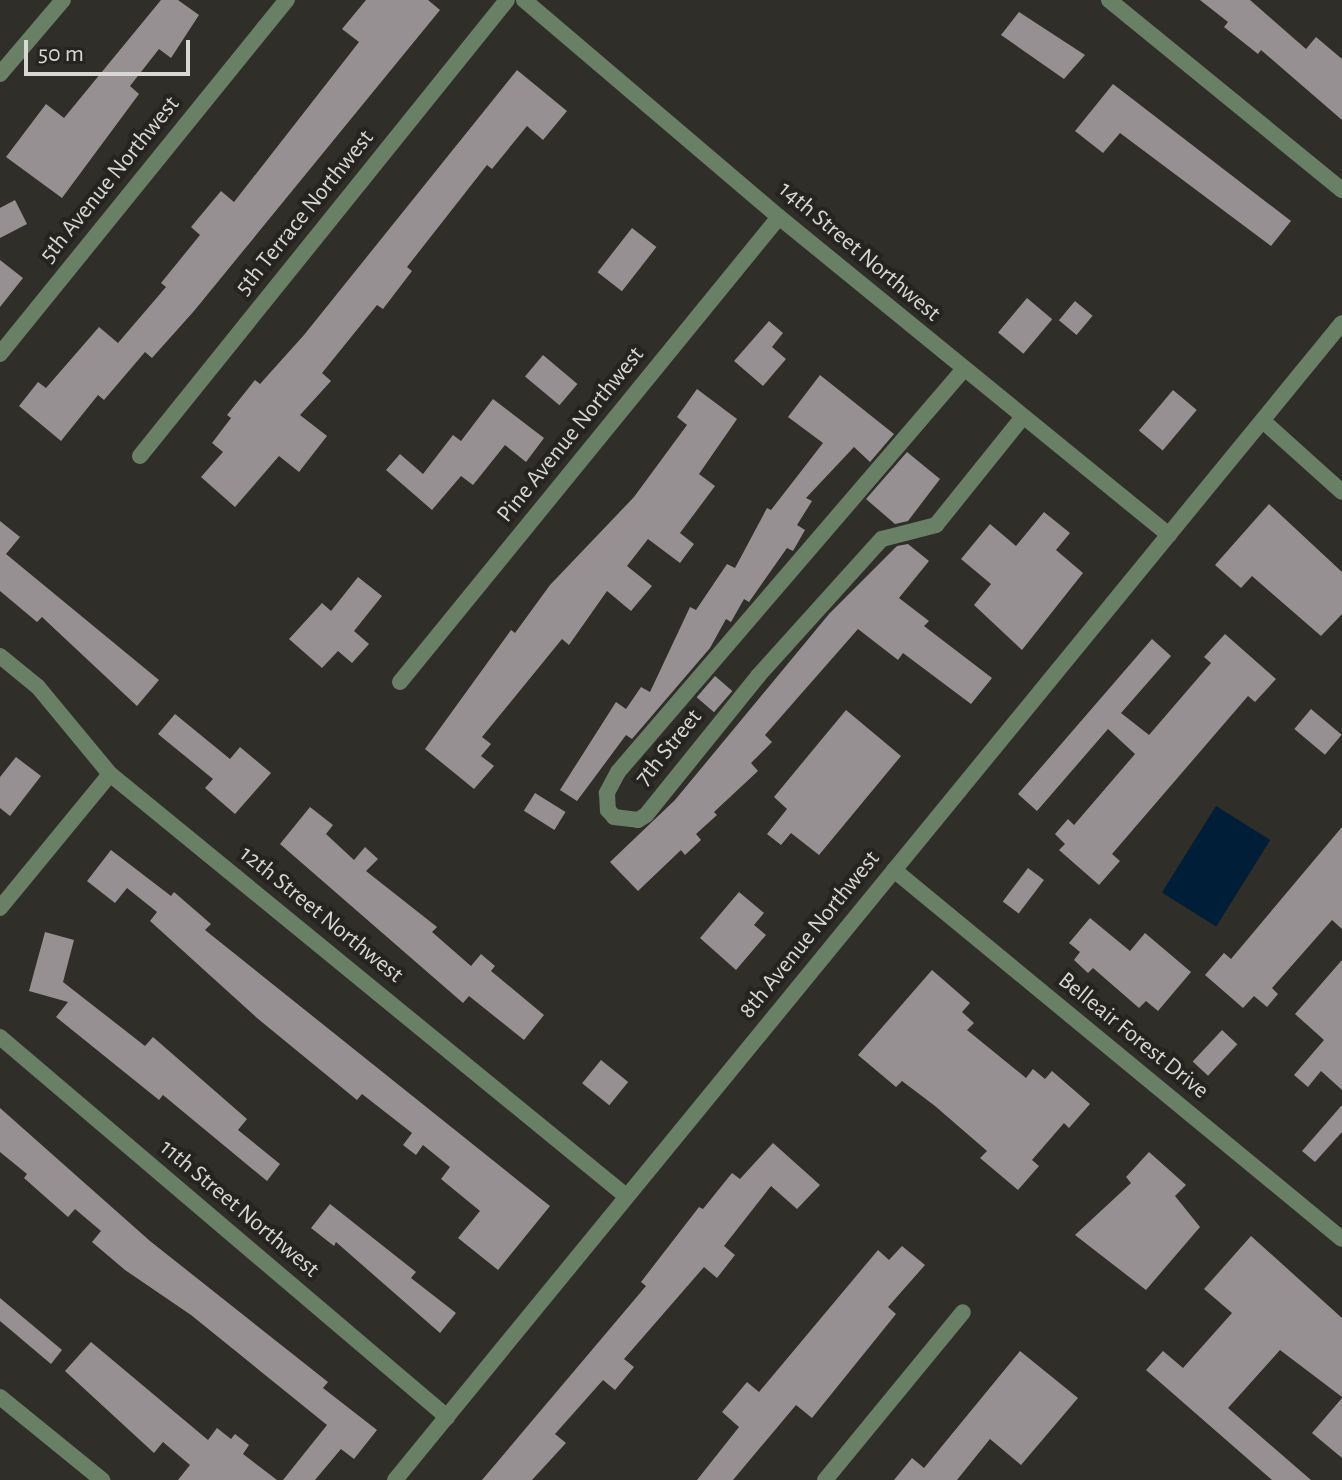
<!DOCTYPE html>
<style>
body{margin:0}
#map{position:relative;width:1342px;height:1480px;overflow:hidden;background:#2f2e29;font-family:"Alegreya Sans",sans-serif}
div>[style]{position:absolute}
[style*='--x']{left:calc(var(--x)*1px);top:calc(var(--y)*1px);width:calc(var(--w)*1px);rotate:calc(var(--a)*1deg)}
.water>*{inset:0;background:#001e37;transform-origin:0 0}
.building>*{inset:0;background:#979093;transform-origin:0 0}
.minor>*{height:16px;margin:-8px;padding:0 8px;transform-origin:8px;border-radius:8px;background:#698067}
.tertiary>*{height:16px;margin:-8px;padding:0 8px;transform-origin:8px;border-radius:8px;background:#698067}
span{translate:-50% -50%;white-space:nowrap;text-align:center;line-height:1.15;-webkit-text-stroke:8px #252420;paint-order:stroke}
.street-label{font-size:24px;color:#d7d7d4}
.scale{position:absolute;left:24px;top:40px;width:166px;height:36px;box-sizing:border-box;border:4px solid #d7d7d4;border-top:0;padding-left:10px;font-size:24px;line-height:28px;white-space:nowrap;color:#d7d7d4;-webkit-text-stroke:6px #252420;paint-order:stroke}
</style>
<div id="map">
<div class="water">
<div style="left:1216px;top:806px;width:64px;height:102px;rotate:32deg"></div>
</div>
<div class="building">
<div style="clip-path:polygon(161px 0,178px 0,199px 15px,171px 58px,159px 49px,130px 86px,139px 94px,62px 198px,6px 157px,46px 104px,64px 118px)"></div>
<div style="clip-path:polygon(366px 0,428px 0,440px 10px,194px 311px,152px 358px,145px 352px,104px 400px,98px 395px,61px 441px,19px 406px,38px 382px,46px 388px,99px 327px,118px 343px,166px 287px,161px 283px,200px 235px,191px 227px,221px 191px,234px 202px,359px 42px,342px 29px)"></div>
<div style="clip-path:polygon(1200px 0,1250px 0,1306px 49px,1316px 37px,1342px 59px,1342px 120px,1261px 50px,1258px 54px,1224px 27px,1228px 22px)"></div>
<div style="clip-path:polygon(1019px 12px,1085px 55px,1064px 79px,1001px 35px)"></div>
<div style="clip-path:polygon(517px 70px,567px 111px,543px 140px,527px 126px,492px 169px,487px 165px,407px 267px,412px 271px,383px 309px,377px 305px,322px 373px,331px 381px,300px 415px,327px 436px,299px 472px,279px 456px,235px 507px,201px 477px,223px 452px,212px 443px,231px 418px,227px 415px,255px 380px,260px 384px,304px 335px)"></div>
<div style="clip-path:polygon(1113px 84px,1291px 221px,1271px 246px,1120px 133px,1103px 153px,1075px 131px)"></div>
<div style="clip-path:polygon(15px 200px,27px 224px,0 238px,0 208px)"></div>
<div style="left:632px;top:228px;width:31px;height:56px;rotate:38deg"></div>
<div style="clip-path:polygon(0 260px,23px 278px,0 307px)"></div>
<div style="left:1027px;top:298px;width:33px;height:45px;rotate:40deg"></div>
<div style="left:1075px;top:301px;width:23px;height:25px;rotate:40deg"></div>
<div style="clip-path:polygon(769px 321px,783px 333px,772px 347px,786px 359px,763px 386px,734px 361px)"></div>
<div style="left:543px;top:355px;width:45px;height:28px;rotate:40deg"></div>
<div style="clip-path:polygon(820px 375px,894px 434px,870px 462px,854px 447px,806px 498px,812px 501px,797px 525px,805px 530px,793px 551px,787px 548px,749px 602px,744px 599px,731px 622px,726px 619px,710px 648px,632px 739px,626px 735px,577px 801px,560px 790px,616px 702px,626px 709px,641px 687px,650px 692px,690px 607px,696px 610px,727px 564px,735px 568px,767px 508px,771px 510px,823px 443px,788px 417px)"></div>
<div style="clip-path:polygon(697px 389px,737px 419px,699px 474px,715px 486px,680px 533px,694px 544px,680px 563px,648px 539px,627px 566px,652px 586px,631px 611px,607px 591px,569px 645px,562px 639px,482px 737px,491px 744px,481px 756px,494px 766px,474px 789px,425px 749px,511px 630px,515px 633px,550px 585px,634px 497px,687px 425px,677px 417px)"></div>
<div style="left:1173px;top:390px;width:31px;height:53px;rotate:40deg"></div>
<div style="clip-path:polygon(493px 399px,544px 438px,526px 462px,505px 445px,473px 485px,461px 476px,432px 510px,386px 470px,400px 454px,423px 474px,453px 435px,461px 441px)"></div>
<div style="clip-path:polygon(907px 452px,940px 479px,908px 521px,895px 524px,866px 499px)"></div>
<div style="clip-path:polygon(1269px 504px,1342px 572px,1342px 614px,1321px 636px,1252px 576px,1241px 588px,1215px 565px)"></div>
<div style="clip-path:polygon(1044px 512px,1070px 533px,1056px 550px,1083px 573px,1022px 650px,974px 605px,991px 584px,961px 559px,990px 524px,1016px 546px)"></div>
<div style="clip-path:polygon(0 521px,20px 537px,6px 554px,159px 680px,137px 706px,42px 617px,37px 622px,0 591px)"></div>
<div style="clip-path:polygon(908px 544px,929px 561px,899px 598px,929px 621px,924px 626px,992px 678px,971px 704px,903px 653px,898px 660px,858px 629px,765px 735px,772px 742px,751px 763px,758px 771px,714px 812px,717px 815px,696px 834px,701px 840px,685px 855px,681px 850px,638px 891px,610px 862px,675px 800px,829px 614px,897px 546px)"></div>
<div style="clip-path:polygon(358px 577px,382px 596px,354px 631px,369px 644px,352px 663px,338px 651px,322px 668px,289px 639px,322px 603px,331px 611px)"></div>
<div style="clip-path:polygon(1225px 634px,1276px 679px,1255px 702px,1248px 696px,1112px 854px,1120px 861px,1099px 885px,1059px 850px,1065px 844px,1055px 834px,1068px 819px,1074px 825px,1135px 754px,1108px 729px,1037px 811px,1018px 794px,1152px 639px,1171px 656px,1121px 713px,1149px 735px,1211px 663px,1204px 657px)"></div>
<div style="left:715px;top:676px;width:23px;height:28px;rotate:41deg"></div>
<div style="left:1311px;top:709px;width:40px;height:26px;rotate:40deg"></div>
<div style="clip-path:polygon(846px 710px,901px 756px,819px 855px,791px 833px,781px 845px,767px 834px,787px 809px,774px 797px)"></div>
<div style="clip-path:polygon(175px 714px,230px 759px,240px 747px,271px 773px,235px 814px,205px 788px,213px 779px,158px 734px)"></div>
<div style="clip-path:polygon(16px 757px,41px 776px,10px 816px,0 808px,0 777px)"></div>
<div style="left:535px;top:793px;width:36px;height:21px;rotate:32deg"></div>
<div style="clip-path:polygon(310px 807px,333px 825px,326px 834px,354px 860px,365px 847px,378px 859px,366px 871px,437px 927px,432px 932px,471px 966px,481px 954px,495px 966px,491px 971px,544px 1015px,524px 1040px,469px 996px,463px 1003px,280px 844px)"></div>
<div style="clip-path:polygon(1342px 827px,1342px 929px,1332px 920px,1272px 988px,1278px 994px,1267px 1007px,1254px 996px,1243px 1008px,1205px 975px,1224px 953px,1231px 959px)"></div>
<div style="clip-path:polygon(111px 850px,171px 896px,174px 892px,211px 924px,205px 930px,550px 1206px,498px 1270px,458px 1238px,480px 1211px,441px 1179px,450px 1167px,423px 1145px,416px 1155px,403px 1145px,412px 1133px,362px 1094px,357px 1100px,257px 1018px,150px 921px,157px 912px,127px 888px,115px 903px,87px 881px)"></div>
<div style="left:1028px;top:868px;width:20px;height:42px;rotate:37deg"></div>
<div style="clip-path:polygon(739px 892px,764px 913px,754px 925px,766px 935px,736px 970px,700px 938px)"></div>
<div style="clip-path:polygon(1090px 918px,1130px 951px,1145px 933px,1191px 972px,1158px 1011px,1146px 1001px,1139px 1008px,1093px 968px,1088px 973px,1074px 960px,1080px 952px,1069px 943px)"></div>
<div style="clip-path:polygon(45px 932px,74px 940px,63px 982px,145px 1046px,153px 1037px,247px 1119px,238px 1130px,280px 1164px,267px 1181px,163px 1095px,159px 1100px,56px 1017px,68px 1002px,29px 991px)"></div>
<div style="clip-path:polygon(1342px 960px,1342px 1090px,1321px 1071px,1308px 1087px,1294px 1075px,1324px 1040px,1295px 1014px)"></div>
<div style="clip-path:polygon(932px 970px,970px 1003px,962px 1012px,974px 1023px,967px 1030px,1026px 1078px,1033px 1069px,1045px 1079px,1052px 1071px,1090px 1104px,1069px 1128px,1064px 1123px,1032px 1160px,1039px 1166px,1018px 1190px,980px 1158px,987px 1151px,935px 1106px,902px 1081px,896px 1087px,858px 1055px)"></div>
<div style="left:1222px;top:1030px;width:21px;height:43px;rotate:43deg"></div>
<div style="left:601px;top:1060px;width:35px;height:30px;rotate:39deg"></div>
<div style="clip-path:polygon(1342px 1105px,1342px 1132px,1315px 1162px,1302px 1151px)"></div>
<div style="clip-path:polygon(0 1108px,150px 1241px,328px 1382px,323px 1388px,377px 1430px,354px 1459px,341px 1449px,315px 1480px,283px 1480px,327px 1425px,191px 1315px,125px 1270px,92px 1242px,101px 1231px,75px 1209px,68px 1217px,24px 1178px,27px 1174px,0 1152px)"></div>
<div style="clip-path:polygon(773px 1143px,820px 1185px,797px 1209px,771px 1186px,724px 1246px,735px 1255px,717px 1278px,704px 1267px,624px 1359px,634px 1367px,615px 1390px,603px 1380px,555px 1434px,566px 1443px,532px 1480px,482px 1480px,646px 1286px,641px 1282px,699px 1207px,703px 1209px,732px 1173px,740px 1179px)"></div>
<div style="clip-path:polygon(1149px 1152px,1186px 1185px,1175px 1196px,1200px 1227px,1146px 1290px,1075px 1235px,1131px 1183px,1126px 1177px)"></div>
<div style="clip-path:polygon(330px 1204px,416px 1272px,411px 1278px,456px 1313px,440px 1333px,336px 1242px,334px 1246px,311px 1228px)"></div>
<div style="clip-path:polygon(1251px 1236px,1342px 1318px,1342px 1397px,1280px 1350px,1228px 1408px,1311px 1480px,1272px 1480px,1146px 1370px,1163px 1351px,1183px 1368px,1232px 1313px,1204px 1289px)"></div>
<div style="clip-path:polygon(902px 1246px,925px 1265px,888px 1307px,896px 1314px,812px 1418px,796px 1405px,733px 1480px,697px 1480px,739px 1427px,722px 1412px,747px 1382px,759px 1392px,878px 1250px,889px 1260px)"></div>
<div style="clip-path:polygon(0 1298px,62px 1350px,51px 1364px,0 1321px)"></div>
<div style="clip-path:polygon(91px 1342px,208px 1440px,217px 1428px,231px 1439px,235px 1434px,249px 1445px,243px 1454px,277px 1480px,178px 1480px,190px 1465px,163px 1442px,154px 1453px,65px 1371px)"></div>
<div style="clip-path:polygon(1020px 1351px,1078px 1398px,1021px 1465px,990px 1439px,957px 1480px,894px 1480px,912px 1458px,924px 1468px)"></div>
<div style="clip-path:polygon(1342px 1398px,1342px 1458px,1312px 1433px)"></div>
</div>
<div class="minor">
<div style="--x:524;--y:0;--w:335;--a:40.4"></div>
<div style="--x:779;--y:217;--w:503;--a:39.19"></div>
<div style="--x:1109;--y:0;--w:301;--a:39.2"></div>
<div style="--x:0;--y:74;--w:97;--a:-49.6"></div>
<div style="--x:0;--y:354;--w:456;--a:-51"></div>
<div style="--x:964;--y:369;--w:531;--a:130.65"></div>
<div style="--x:618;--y:772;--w:24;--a:118"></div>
<div style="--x:607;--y:793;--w:17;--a:87"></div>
<div style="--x:608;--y:810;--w:9;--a:49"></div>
<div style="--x:614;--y:817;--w:24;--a:7"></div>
<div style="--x:638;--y:820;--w:9;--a:-32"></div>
<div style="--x:646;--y:815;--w:179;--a:-51.1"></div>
<div style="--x:758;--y:676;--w:185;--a:-47.9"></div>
<div style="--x:882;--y:539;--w:56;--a:-14.5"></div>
<div style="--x:936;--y:525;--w:137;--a:-51.2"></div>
<div style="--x:1263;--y:421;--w:106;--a:41.9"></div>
<div style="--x:140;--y:456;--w:585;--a:-51.17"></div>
<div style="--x:0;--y:656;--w:49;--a:39.2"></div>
<div style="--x:38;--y:687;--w:113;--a:50.4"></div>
<div style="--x:110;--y:774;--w:667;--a:39.28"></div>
<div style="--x:400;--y:682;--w:600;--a:-50.82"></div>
<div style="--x:894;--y:870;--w:580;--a:39.48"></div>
<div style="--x:0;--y:908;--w:173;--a:-50.6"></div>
<div style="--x:0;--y:1037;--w:587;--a:40.37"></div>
<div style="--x:0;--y:1397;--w:132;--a:39.1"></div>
<div style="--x:825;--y:1480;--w:217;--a:-50.6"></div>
</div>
<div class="tertiary">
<div style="--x:395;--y:1480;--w:1495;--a:-50.7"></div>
</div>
<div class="street-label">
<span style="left:110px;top:180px;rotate:-51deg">5th Avenue Northwest</span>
<span style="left:305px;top:213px;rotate:-51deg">5th Terrace Northwest</span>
<span style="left:859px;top:252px;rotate:40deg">14th Street Northwest</span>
<span style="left:571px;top:435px;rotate:-51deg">Pine Avenue Northwest</span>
<span style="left:669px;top:748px;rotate:-51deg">7th Street</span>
<span style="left:321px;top:915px;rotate:39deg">12th Street Northwest</span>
<span style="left:810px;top:935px;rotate:-51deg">8th Avenue Northwest</span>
<span style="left:1133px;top:1036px;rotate:39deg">Belleair Forest Drive</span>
<span style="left:239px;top:1209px;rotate:40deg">11th Street Northwest</span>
</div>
<div class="scale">50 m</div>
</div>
